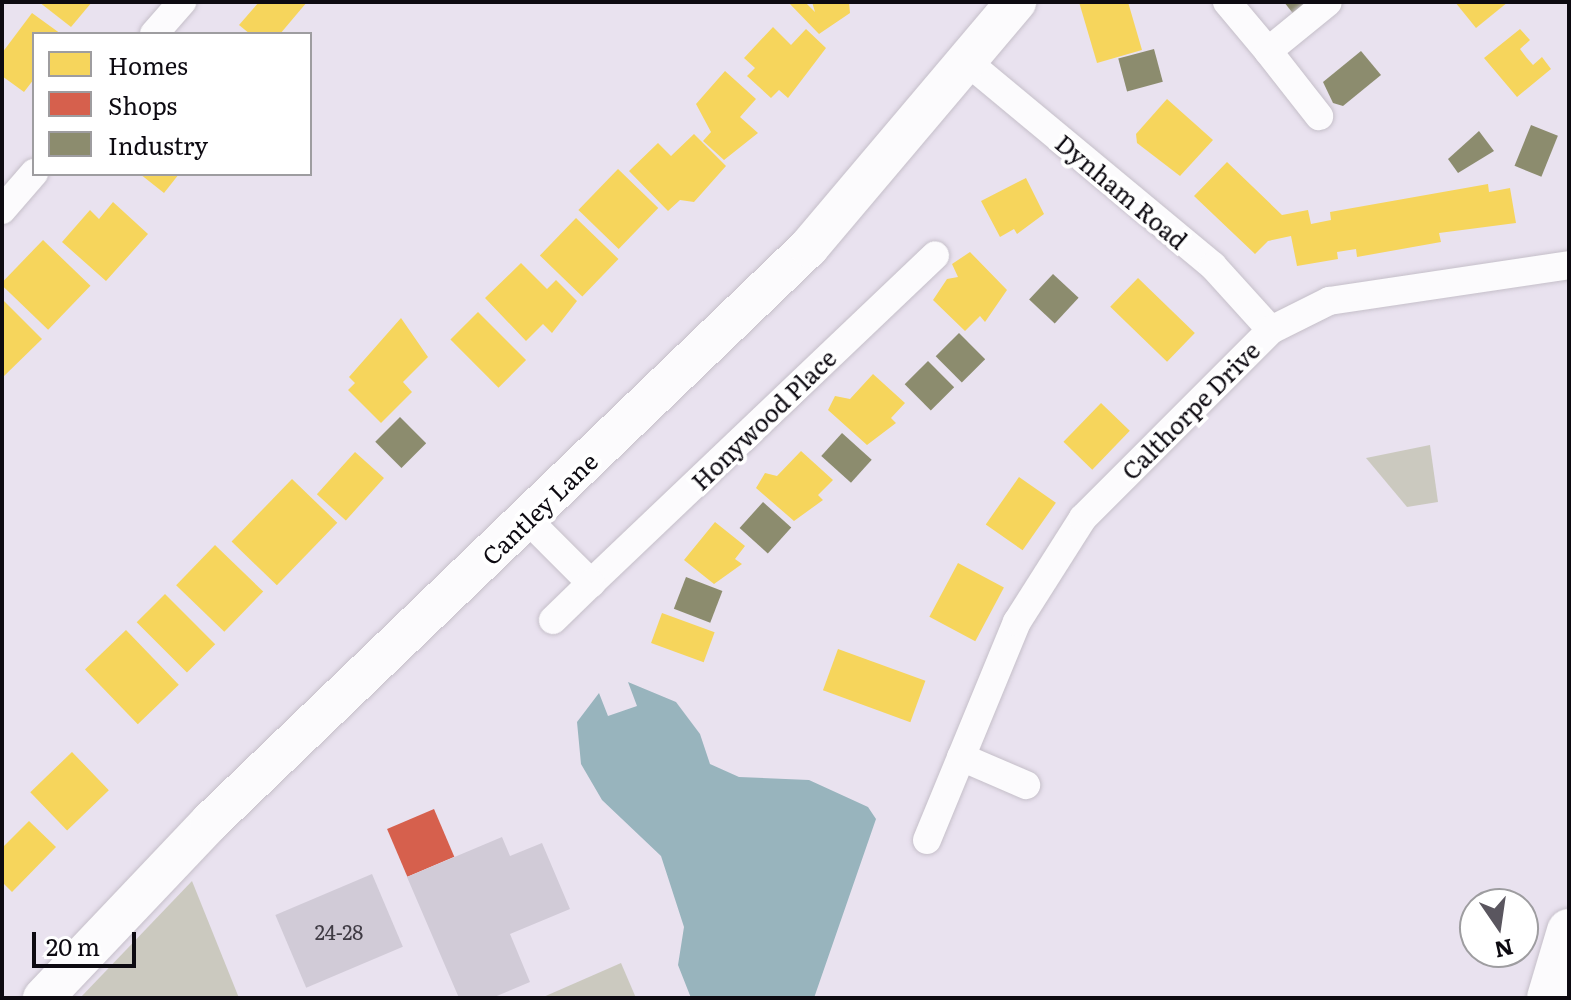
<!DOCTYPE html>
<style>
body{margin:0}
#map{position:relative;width:1571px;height:1000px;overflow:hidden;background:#e9e2ef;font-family:Literata,serif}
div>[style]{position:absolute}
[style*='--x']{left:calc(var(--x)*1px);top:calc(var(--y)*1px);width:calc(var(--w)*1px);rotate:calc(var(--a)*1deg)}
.green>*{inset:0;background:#cbc9bf}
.water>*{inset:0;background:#98b4bd}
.homes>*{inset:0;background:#f6d55c;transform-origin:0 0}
.shops>*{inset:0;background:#d6604d;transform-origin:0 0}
.industry>*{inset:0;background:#8c8c6e;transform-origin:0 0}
.building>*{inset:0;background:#d1cbd7;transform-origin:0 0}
.roads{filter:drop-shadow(0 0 2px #c5bfc9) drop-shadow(0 0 2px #c5bfc9)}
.street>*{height:28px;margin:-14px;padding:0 14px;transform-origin:14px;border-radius:14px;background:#fcfbfd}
.secondary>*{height:40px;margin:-20px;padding:0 20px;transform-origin:20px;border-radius:20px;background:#fcfbfd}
.highway>*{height:44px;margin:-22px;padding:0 22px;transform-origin:22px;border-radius:22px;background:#fcfbfd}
span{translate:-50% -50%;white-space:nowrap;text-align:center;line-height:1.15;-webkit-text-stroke:8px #fff;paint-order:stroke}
.number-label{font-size:20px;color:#3f3b44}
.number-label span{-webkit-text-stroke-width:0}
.street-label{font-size:24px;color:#0d0a11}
.frame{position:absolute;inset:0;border:4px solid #0d0a11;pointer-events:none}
.legend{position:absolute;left:32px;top:32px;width:280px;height:144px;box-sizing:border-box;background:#fff;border:2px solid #9e9da0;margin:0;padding:10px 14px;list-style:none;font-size:24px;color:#0d0a11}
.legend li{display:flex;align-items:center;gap:16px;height:40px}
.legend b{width:40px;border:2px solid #9e9da0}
.north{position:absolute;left:1459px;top:888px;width:80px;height:80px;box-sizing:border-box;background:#fff;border:2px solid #9e9da0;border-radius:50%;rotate:167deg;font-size:22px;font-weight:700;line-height:32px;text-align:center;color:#0d0a11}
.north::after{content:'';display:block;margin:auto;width:28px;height:36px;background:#5a565f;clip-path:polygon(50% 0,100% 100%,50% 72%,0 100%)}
.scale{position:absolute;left:32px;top:932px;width:104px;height:36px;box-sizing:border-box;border:4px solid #0d0a11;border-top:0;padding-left:10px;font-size:24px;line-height:28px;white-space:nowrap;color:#0d0a11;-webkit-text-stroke:6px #fff;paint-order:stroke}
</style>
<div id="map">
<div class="green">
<div style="clip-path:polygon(1430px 445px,1438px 502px,1407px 507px,1366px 458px)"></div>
<div style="clip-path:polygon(192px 881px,239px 998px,80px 998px)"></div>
<div style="clip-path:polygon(621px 963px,636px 998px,541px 998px)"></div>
</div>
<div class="water">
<div style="clip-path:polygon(628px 682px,676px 702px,700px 734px,710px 764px,739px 777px,809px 780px,868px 807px,876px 819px,814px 998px,691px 998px,678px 965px,684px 927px,661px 856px,602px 800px,581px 764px,577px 722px,599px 693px,608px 716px,637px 706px)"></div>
</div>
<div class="homes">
<div style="clip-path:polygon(39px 2px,92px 2px,71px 27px)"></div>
<div style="clip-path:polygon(259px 2px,307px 2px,280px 34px,250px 34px,239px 25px)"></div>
<div style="clip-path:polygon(788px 2px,805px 2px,815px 12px,812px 2px,849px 2px,850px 13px,819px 34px)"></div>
<div style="clip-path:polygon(1079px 2px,1128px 2px,1142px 50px,1097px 63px)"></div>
<div style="clip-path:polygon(1455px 2px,1508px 2px,1476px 28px)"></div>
<div style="clip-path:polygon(32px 13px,61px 34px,34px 34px,34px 79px,24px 92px,2px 76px,2px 53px)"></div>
<div style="clip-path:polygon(773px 27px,791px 45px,806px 29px,826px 48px,788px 98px,779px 90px,771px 98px,747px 76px,755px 68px,744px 58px)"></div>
<div style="clip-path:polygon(1520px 29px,1530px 40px,1520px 49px,1526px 57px,1533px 65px,1542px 57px,1551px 69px,1517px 97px,1484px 58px)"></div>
<div style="clip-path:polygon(725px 71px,756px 99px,740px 117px,758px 133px,724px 160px,703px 141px,711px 132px,696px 104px)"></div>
<div style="clip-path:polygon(1167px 99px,1213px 140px,1180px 176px,1137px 143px,1136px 134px)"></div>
<div style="clip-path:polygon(694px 134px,726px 166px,694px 202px,680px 200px,668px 211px,629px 171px,658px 143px,671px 156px)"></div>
<div style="clip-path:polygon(1227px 162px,1282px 215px,1308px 210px,1311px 224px,1331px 220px,1330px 212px,1488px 184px,1489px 192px,1510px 188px,1516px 223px,1439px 233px,1441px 242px,1357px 257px,1356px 249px,1337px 252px,1338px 259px,1297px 266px,1291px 236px,1268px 241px,1255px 254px,1194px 196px)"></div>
<div style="left:618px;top:169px;width:56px;height:57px;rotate:44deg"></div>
<div style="clip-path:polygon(140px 174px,179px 174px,164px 193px)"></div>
<div style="clip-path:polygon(1026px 178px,1044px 214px,1017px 234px,1014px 229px,1000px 237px,981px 201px)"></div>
<div style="clip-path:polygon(113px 202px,148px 234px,106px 281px,62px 242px,90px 210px,99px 219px)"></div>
<div style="left:576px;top:218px;width:59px;height:52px;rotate:44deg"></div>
<div style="left:43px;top:240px;width:66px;height:61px;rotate:44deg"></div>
<div style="clip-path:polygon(970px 252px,1007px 290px,985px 322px,980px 316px,965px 331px,933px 300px,947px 279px,958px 277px,952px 264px)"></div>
<div style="clip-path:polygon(521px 263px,547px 289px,556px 280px,577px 301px,552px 333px,543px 324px,526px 341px,485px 298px)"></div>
<div style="left:1138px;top:278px;width:79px;height:40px;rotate:44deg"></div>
<div style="clip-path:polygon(2px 299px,42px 339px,2px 378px)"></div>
<div style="left:478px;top:312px;width:68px;height:39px;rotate:45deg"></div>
<div style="clip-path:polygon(401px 318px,428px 357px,403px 382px,412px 392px,381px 423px,348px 390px,355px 383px,349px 377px)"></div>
<div style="clip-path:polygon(873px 374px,905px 403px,891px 418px,896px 423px,867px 445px,828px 410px,835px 396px,850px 399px)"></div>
<div style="left:1101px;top:403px;width:40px;height:54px;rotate:44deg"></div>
<div style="clip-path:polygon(801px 451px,833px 480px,818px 495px,823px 500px,794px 521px,756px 488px,765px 473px,777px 476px)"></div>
<div style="left:355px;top:452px;width:39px;height:57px;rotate:42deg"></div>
<div style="left:1019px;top:477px;width:45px;height:58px;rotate:35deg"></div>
<div style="left:292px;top:479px;width:63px;height:87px;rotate:44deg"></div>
<div style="clip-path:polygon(715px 522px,745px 546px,735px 559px,742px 564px,714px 584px,684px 560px)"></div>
<div style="left:215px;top:545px;width:67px;height:56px;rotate:44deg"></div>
<div style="left:958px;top:563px;width:52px;height:61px;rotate:28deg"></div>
<div style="left:165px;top:594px;width:71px;height:40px;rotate:45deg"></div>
<div style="left:662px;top:613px;width:56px;height:32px;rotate:20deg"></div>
<div style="left:126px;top:630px;width:76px;height:57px;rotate:46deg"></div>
<div style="left:838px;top:649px;width:93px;height:44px;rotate:20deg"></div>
<div style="left:72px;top:752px;width:53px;height:58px;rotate:46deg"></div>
<div style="clip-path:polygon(29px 821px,56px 847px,12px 892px,2px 882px,2px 848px)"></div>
</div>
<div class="shops">
<div style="left:434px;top:809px;width:52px;height:51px;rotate:67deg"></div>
</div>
<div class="industry">
<div style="clip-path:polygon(1284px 2px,1313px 2px,1295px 16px)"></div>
<div style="left:1154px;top:49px;width:34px;height:37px;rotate:75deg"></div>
<div style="clip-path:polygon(1361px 51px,1381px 75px,1343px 106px,1333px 103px,1323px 82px)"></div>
<div style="left:1531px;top:125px;width:29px;height:44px;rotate:22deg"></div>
<div style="clip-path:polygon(1479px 131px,1494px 151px,1458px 173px,1448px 159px)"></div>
<div style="left:1053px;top:274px;width:35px;height:35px;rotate:43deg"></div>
<div style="left:959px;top:333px;width:37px;height:33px;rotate:45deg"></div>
<div style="left:928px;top:361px;width:37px;height:33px;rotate:45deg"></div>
<div style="left:400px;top:417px;width:37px;height:35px;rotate:45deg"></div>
<div style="left:842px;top:433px;width:40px;height:31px;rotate:42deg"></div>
<div style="left:763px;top:502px;width:38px;height:35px;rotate:42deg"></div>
<div style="left:686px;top:577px;width:39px;height:34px;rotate:21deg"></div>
</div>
<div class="building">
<div style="clip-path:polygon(502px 837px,510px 856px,542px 843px,570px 909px,510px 934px,530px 982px,492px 998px,459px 998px,407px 877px)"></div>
<div style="left:372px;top:874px;width:79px;height:105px;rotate:67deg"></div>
</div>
<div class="roads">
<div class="street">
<div style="--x:1227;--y:2;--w:64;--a:50.1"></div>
<div style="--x:1268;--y:51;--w:77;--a:-39.2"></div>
<div style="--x:154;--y:34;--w:43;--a:-48.8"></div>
<div style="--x:1268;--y:51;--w:83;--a:51.9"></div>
<div style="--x:965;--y:60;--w:322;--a:39.7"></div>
<div style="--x:1213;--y:266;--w:86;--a:47.8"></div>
<div style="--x:2;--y:210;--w:49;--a:-49.1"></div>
<div style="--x:527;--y:519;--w:91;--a:45"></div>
<div style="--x:591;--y:583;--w:475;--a:-43.6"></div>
<div style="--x:553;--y:620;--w:53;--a:-44.2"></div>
<div style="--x:961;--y:757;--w:71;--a:23.3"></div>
<div style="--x:927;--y:840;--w:236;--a:-67.6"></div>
<div style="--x:1017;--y:622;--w:123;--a:-57.6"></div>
<div style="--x:1083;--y:518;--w:266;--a:-45"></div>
<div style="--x:1271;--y:330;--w:65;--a:-26.6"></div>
<div style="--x:1329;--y:301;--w:243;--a:-8.5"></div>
</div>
<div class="secondary">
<div style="--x:43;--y:998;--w:243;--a:-46.5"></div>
<div style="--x:210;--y:822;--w:830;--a:-43.83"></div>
<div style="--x:809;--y:247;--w:321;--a:-49.8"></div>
</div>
<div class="highway">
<div style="--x:1549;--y:998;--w:70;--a:-73.4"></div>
</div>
</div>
<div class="number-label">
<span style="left:339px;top:931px">24-28</span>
</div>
<div class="street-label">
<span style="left:1122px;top:191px;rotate:40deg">Dynham Road</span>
<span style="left:1190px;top:410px;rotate:-45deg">Calthorpe Drive</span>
<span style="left:763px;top:419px;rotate:-44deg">Honywood Place</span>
<span style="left:539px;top:508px;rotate:-44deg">Cantley Lane</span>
</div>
<div class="frame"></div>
<ul class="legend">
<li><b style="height:22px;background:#f6d55c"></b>Homes</li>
<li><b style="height:22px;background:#d6604d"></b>Shops</li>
<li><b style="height:22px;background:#8c8c6e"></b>Industry</li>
</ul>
<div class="north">N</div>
<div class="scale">20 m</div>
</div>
